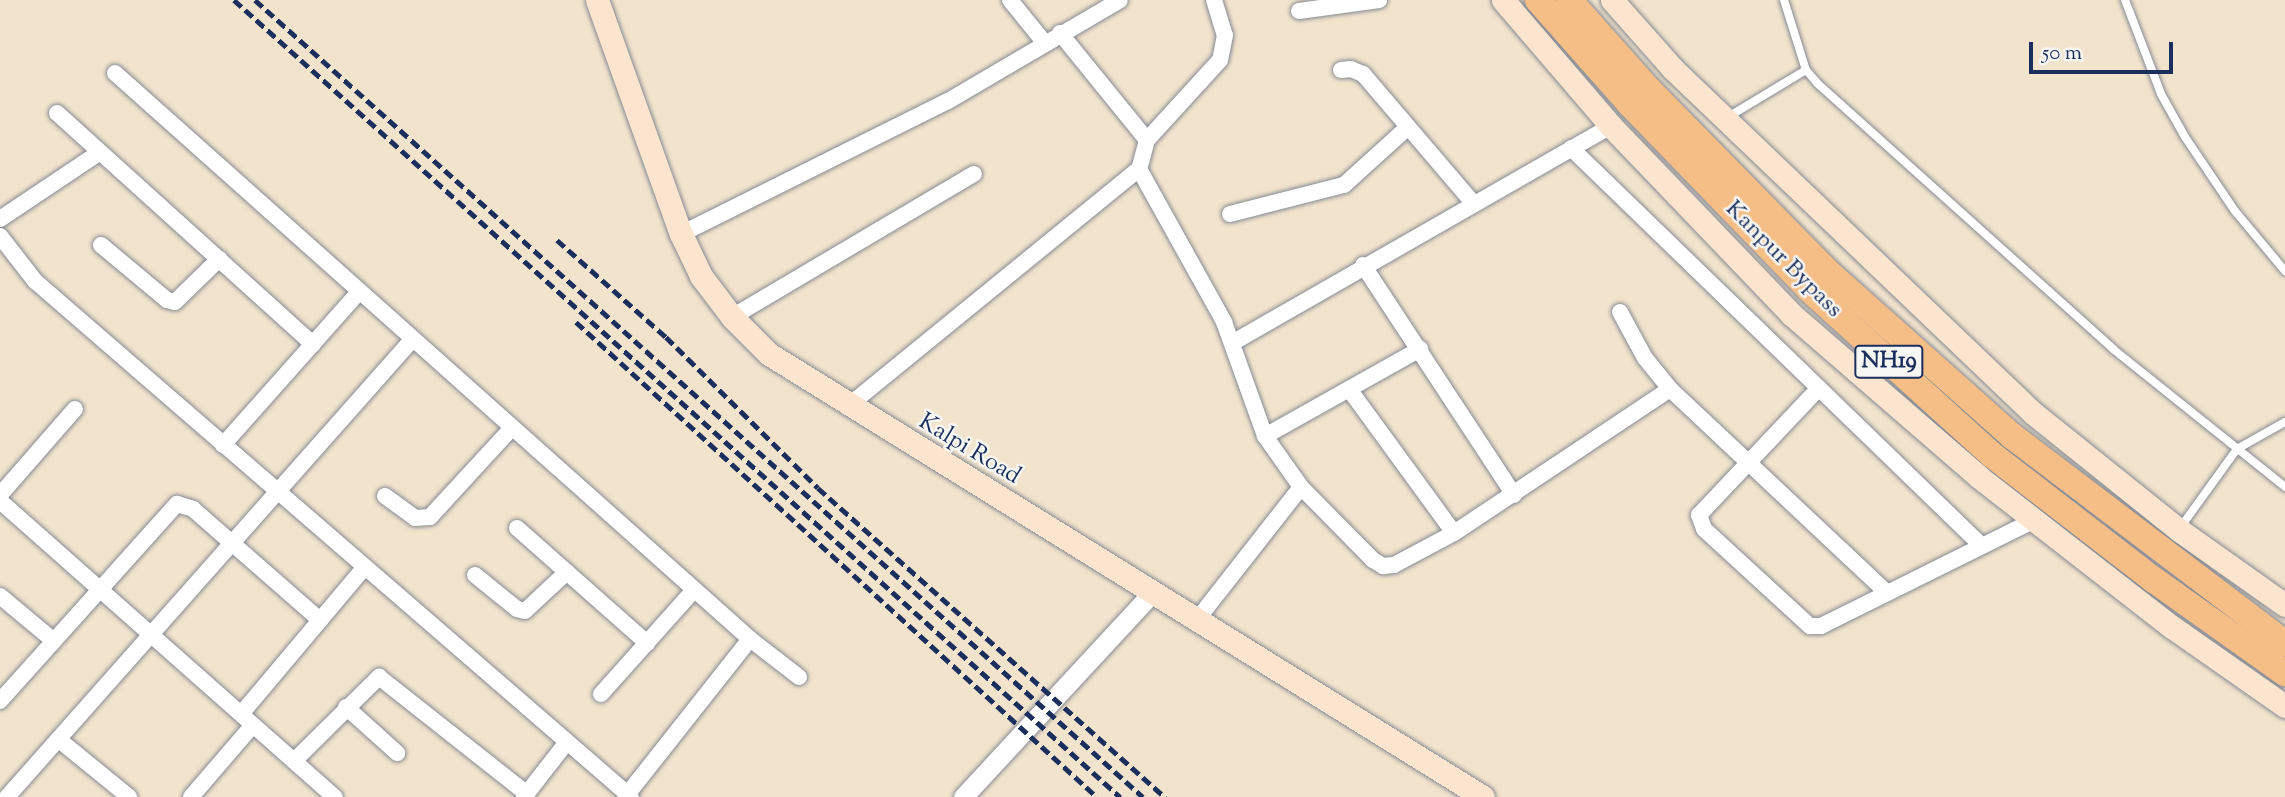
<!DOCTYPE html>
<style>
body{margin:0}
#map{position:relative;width:2285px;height:797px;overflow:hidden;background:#f2e4cc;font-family:"Sorts Mill Goudy",serif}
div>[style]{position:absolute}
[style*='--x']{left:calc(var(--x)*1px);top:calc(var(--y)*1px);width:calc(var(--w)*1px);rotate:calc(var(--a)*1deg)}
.roads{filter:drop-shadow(0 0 2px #868a95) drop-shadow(0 0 2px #868a95)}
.service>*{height:8px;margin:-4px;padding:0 4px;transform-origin:4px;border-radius:4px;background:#fff}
.minor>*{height:16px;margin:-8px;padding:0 8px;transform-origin:8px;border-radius:8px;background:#fff}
.tertiary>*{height:19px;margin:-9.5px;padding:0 9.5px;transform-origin:9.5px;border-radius:9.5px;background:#fff}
.secondary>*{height:23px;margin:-11.5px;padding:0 11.5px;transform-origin:11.5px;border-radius:11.5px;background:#fbe5cf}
.trunk>*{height:26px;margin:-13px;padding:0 13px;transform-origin:13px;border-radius:13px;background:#f6be87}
.rail>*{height:5px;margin-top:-2.5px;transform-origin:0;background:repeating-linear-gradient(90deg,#1b2f5e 0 10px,transparent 0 15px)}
span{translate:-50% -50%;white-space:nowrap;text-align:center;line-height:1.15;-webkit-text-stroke:5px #f6f6f2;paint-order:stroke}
.shield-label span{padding:2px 5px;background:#f6f6f2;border:2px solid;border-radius:5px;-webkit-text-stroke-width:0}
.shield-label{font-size:23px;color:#1b2f5e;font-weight:700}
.street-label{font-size:24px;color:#1b2f5e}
.scale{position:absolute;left:2029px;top:42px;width:144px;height:32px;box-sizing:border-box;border:4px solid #1b2f5e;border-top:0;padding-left:9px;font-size:21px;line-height:24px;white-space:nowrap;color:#1b2f5e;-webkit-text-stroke:5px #f6f6f2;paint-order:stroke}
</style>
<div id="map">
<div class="roads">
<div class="service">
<div style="--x:1784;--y:0;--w:73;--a:72.6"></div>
<div style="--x:1806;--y:70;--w:18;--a:49"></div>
<div style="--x:1818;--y:84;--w:397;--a:41.9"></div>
<div style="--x:2113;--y:349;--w:221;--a:38.7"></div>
<div style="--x:2125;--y:0;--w:101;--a:69"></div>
<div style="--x:2161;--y:94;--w:49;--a:60.8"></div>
<div style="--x:2185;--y:137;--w:89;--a:56"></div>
<div style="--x:2235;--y:211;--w:78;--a:50.2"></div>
<div style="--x:1728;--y:117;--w:91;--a:-31.1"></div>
<div style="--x:2180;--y:528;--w:97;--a:-54.2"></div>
<div style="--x:2237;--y:449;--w:55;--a:-29.4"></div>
</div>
<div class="minor">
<div style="--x:1010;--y:0;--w:54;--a:51"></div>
<div style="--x:1214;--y:0;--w:37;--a:73"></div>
<div style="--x:1225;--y:35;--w:25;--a:101"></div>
<div style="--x:1220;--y:60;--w:108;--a:132.4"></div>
<div style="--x:1147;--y:140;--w:30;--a:105"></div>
<div style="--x:1139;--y:169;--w:175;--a:60.9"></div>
<div style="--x:1224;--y:322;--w:121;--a:70.2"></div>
<div style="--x:1265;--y:436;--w:62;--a:54.8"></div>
<div style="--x:1301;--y:487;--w:103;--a:45.4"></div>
<div style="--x:1373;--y:560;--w:12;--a:31"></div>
<div style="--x:1383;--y:566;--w:11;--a:-5"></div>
<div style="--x:1394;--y:565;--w:68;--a:-28.1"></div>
<div style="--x:1454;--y:533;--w:260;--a:-33.7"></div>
<div style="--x:1299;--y:11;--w:81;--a:-7.8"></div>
<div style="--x:1060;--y:33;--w:138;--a:50.9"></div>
<div style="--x:1341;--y:70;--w:10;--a:-6"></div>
<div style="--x:1351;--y:69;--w:13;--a:23"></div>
<div style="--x:1363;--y:74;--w:170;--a:49.5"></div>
<div style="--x:115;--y:73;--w:851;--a:41.71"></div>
<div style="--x:750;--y:639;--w:201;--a:128.3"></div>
<div style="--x:57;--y:113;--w:345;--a:42.1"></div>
<div style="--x:1571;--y:148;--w:572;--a:44.08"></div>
<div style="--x:1230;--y:214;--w:118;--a:-14.3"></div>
<div style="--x:1344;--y:185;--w:86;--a:-42.2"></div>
<div style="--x:0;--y:219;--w:120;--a:-33.8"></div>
<div style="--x:681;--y:234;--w:298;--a:-26.5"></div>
<div style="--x:948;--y:101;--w:199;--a:-30.4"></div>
<div style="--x:0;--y:236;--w:57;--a:52.1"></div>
<div style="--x:35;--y:281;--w:788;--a:40.89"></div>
<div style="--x:101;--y:245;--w:86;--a:39.8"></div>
<div style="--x:167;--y:300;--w:8;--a:14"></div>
<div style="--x:175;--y:302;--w:62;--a:-44.3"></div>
<div style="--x:1363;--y:265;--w:275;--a:56.7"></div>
<div style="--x:1620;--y:312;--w:52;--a:61.5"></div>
<div style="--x:1645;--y:358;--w:40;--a:51"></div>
<div style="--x:1670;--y:389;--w:298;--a:43.2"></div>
<div style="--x:732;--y:317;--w:281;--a:-30.6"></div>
<div style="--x:1232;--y:343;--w:437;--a:-29.8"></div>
<div style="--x:1819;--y:388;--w:175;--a:133.4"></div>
<div style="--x:1699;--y:515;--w:15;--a:70"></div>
<div style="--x:1704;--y:529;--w:144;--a:42.5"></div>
<div style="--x:1810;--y:626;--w:11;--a:0"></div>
<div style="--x:1821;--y:626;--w:239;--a:-26.4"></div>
<div style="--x:1349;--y:389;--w:178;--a:53.9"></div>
<div style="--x:847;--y:407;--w:377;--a:-39.2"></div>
<div style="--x:1265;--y:436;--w:178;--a:-29.3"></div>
<div style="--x:223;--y:445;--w:203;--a:-48.4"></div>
<div style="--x:0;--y:495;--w:114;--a:-48.9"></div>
<div style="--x:385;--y:496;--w:37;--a:36"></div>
<div style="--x:415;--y:518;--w:15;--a:-4"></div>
<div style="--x:430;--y:517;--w:120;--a:-47.4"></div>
<div style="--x:0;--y:501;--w:447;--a:41.5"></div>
<div style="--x:517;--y:528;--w:174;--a:41.5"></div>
<div style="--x:475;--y:575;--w:54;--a:39"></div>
<div style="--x:517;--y:609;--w:8;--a:14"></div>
<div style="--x:525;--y:611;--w:57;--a:-42.9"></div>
<div style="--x:0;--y:596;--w:70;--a:39.8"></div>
<div style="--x:1196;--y:621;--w:170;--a:-51.9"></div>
<div style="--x:750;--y:639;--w:62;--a:37.8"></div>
<div style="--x:601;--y:694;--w:138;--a:-48.2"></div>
<div style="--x:0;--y:701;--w:265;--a:-48.1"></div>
<div style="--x:177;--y:504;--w:17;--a:17"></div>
<div style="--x:193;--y:509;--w:169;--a:41.2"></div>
<div style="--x:346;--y:707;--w:69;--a:42"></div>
<div style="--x:241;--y:714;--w:192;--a:-49.9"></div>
<div style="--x:58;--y:739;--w:92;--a:39.2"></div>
<div style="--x:294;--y:761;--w:120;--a:-44.7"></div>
<div style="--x:379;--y:677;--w:189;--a:38.3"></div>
<div style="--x:7;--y:797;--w:609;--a:-48.46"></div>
<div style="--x:191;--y:797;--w:95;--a:-49.3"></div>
<div style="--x:524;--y:797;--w:70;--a:-52"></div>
</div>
<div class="tertiary">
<div style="--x:963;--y:797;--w:278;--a:-47.2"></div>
</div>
<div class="secondary">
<div style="--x:597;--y:0;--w:249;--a:70.3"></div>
<div style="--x:681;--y:234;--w:47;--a:64.5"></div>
<div style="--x:701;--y:276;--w:51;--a:52.9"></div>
<div style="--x:732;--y:317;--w:52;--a:45"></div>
<div style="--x:769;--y:354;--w:840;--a:31.82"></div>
<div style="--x:1503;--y:0;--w:166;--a:49.4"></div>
<div style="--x:1611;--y:126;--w:260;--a:46.2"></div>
<div style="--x:1791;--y:314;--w:249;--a:40.9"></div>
<div style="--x:1979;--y:477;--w:244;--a:37.9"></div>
<div style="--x:2172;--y:627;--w:138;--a:35"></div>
<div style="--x:1612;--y:0;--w:92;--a:48.5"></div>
<div style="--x:1673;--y:69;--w:498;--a:43.7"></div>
<div style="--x:2033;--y:413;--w:187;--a:38.7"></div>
<div style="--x:2179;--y:530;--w:130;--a:35.3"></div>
</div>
<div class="trunk">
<div style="--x:1538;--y:0;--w:139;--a:48.5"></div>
<div style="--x:1630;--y:104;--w:257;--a:45.9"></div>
<div style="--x:1809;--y:289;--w:247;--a:42.2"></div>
<div style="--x:1992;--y:455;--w:205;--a:37.7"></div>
<div style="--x:2154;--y:580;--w:161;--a:35.4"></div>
<div style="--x:1569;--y:0;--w:120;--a:48.4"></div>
<div style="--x:1649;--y:90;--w:257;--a:45.5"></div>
<div style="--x:1829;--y:273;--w:245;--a:41.7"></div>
<div style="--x:2012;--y:436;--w:343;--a:37.2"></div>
</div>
</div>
<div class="rail">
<div style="--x:234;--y:0;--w:1192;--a:41.97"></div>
<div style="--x:255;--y:0;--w:1193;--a:41.91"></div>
<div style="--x:557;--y:240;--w:146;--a:41.7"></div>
<div style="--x:666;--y:337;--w:214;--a:44.8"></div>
<div style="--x:818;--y:488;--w:465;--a:41.7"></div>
<div style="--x:576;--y:322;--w:705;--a:42.36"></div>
</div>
<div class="shield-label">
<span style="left:1889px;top:362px">NH19</span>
</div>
<div class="street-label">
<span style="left:1783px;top:260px;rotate:45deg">Kanpur Bypass</span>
<span style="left:969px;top:450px;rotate:31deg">Kalpi Road</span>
</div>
<div class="scale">50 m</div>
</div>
